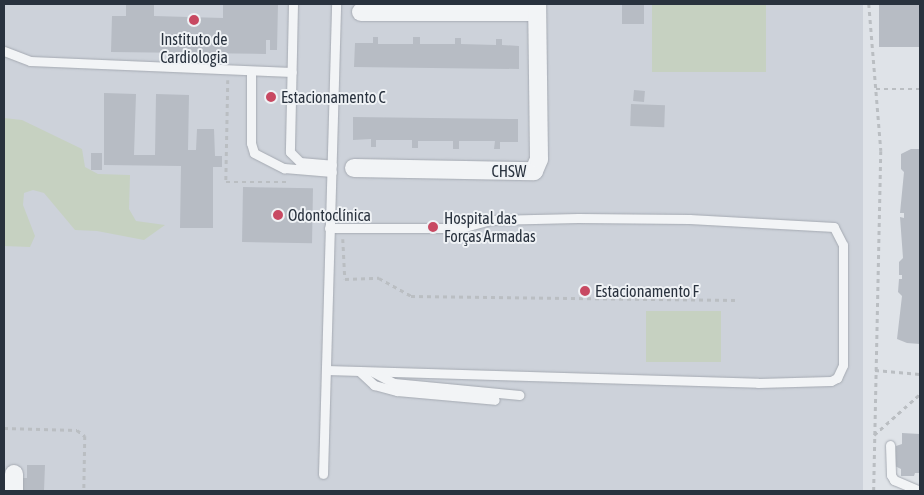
<!DOCTYPE html>
<meta charset="utf-8">
<style>
body{margin:0}
#map{position:relative;width:924px;height:495px;overflow:hidden;background:#dfe3e8;font-family:"Asap Condensed",sans-serif}
div>[style]{position:absolute}
[style*='--x']{left:calc(var(--x)*1px);top:calc(var(--y)*1px);width:calc(var(--w)*1px);rotate:calc(var(--a)*1deg)}
.built>*{inset:0;background:#cdd2da;transform-origin:0 0}
.green>*{inset:0;background:#c6d1c1;transform-origin:0 0}
.building>*{inset:0;background:#b7bcc4;transform-origin:0 0}
.path>*{height:2.5px;margin-top:-1.25px;transform-origin:0;background:repeating-linear-gradient(90deg,#babec2 0 4px,transparent 0 8px)}
.roads{filter:drop-shadow(0 0 1px #a5aab2) drop-shadow(0 0 1px #a5aab2)}
.lane>*{height:9px;margin:-4.5px;padding:0 4.5px;transform-origin:4.5px;border-radius:4.5px;background:#f2f4f6}
.street>*{height:18px;margin:-9px;padding:0 9px;transform-origin:9px;border-radius:9px;background:#f2f4f6}
.dots>*{width:14px;height:14px;translate:-50% -50%;box-sizing:border-box;border:2px solid #eff2f5;border-radius:50%}
span{translate:-50% -50%;white-space:nowrap;text-align:center;line-height:1.15;-webkit-text-stroke:4px #eff2f5;paint-order:stroke}
.poi-label{font-size:16px;color:#29323e}
.left{translate:0 -50%;text-align:left}
.street-label{font-size:16px;color:#29323e}
.frame{position:absolute;inset:0;border:5px solid #29323e;pointer-events:none}
</style>
<div id="map">
<div class="built">
<div style="left:4px;top:4px;width:859px;height:487px"></div>
</div>
<div class="green">
<div style="left:652px;top:4px;width:114px;height:68px"></div>
<div style="clip-path:polygon(4px 118px,22px 120px,82px 149px,85px 167px,98px 174px,130px 175px,129px 209px,136px 221px,165px 225px,144px 240px,97px 231px,75px 230px,44px 193px,33px 190px,24px 193px,23px 205px,35px 236px,30px 247px,4px 246px)"></div>
<div style="left:646px;top:311px;width:75px;height:51px"></div>
</div>
<div class="building">
<div style="clip-path:polygon(126px 4px,154px 4px,154px 16px,223px 18px,223px 4px,278px 4px,277px 50px,270px 50px,270px 40px,266px 40px,266px 54px,111px 52px,112px 16px,126px 16px)"></div>
<div style="left:622px;top:4px;width:22px;height:20px"></div>
<div style="left:879px;top:4px;width:41px;height:43px"></div>
<div style="clip-path:polygon(373px 37px,378px 37px,378px 44px,413px 44px,413px 37px,420px 37px,420px 44px,455px 44px,455px 38px,461px 38px,461px 44px,496px 45px,496px 39px,502px 39px,502px 45px,519px 46px,519px 69px,354px 67px,355px 43px,373px 43px)"></div>
<div style="left:634px;top:90px;width:11px;height:11px;rotate:5deg"></div>
<div style="clip-path:polygon(104px 93px,136px 94px,134px 155px,155px 155px,156px 94px,189px 95px,188px 150px,196px 150px,197px 129px,214px 129px,215px 156px,222px 156px,222px 167px,213px 167px,213px 228px,180px 228px,181px 166px,104px 165px)"></div>
<div style="left:631px;top:104px;width:34px;height:22px;rotate:2deg"></div>
<div style="clip-path:polygon(353px 117px,518px 119px,518px 142px,500px 142px,500px 149px,494px 149px,495px 141px,459px 141px,459px 149px,453px 149px,453px 141px,418px 141px,418px 148px,412px 148px,412px 140px,376px 140px,376px 147px,371px 147px,371px 139px,353px 140px)"></div>
<div style="clip-path:polygon(911px 149px,920px 149px,920px 344px,907px 343px,897px 339px,902px 296px,898px 292px,899px 279px,902px 279px,902px 275px,899px 275px,899px 262px,903px 258px,900px 217px,904px 218px,904px 213px,900px 213px,904px 172px,901px 169px,901px 154px)"></div>
<div style="left:91px;top:153px;width:11px;height:17px"></div>
<div style="left:243px;top:187px;width:70px;height:55px;rotate:1deg"></div>
<div style="clip-path:polygon(902px 433px,920px 434px,920px 473px,915px 473px,914px 476px,901px 476px,901px 469px,895px 466px,896px 446px,902px 444px)"></div>
<div style="clip-path:polygon(27px 465px,45px 465px,44px 491px,21px 491px,21px 478px,27px 478px)"></div>
</div>
<div class="path">
<div style="--x:869;--y:4;--w:147;--a:85.3"></div>
<div style="--x:881;--y:151;--w:340;--a:91.2"></div>
<div style="--x:228;--y:80;--w:102;--a:91.1"></div>
<div style="--x:226;--y:182;--w:62;--a:0"></div>
<div style="--x:876;--y:89;--w:44;--a:0"></div>
<div style="--x:343;--y:239;--w:40;--a:87.1"></div>
<div style="--x:345;--y:279;--w:34;--a:-2"></div>
<div style="--x:379;--y:278;--w:37;--a:29"></div>
<div style="--x:411;--y:296;--w:326;--a:0.7"></div>
<div style="--x:875;--y:370;--w:45;--a:5.1"></div>
<div style="--x:4;--y:428;--w:73;--a:1.6"></div>
<div style="--x:77;--y:430;--w:10;--a:37"></div>
<div style="--x:85;--y:436;--w:55;--a:91"></div>
<div style="--x:874;--y:435;--w:62;--a:-41.7"></div>
</div>
<div class="roads">
<div class="lane">
<div style="--x:293;--y:4;--w:148;--a:91.2"></div>
<div style="--x:290;--y:152;--w:14;--a:45"></div>
<div style="--x:300;--y:162;--w:32;--a:5"></div>
<div style="--x:4;--y:51;--w:28;--a:21"></div>
<div style="--x:30;--y:61;--w:262;--a:2.4"></div>
<div style="--x:251;--y:72;--w:71;--a:90"></div>
<div style="--x:251;--y:143;--w:10;--a:73"></div>
<div style="--x:254;--y:153;--w:34;--a:27"></div>
<div style="--x:284;--y:168;--w:48;--a:4.8"></div>
<div style="--x:326;--y:370;--w:432;--a:1.7"></div>
<div style="--x:758;--y:383;--w:73;--a:-1.6"></div>
<div style="--x:831;--y:381;--w:7;--a:-27"></div>
<div style="--x:837;--y:378;--w:14;--a:-65"></div>
<div style="--x:843;--y:365;--w:120;--a:-90"></div>
<div style="--x:843;--y:245;--w:20;--a:-117"></div>
<div style="--x:834;--y:227;--w:145;--a:-176.8"></div>
<div style="--x:689;--y:219;--w:111;--a:-179.5"></div>
<div style="--x:578;--y:218;--w:87;--a:178.7"></div>
<div style="--x:491;--y:220;--w:30;--a:165"></div>
<div style="--x:462;--y:228;--w:133;--a:180"></div>
<div style="--x:359;--y:371;--w:21;--a:43"></div>
<div style="--x:374;--y:385;--w:24;--a:15"></div>
<div style="--x:397;--y:391;--w:98;--a:5.2"></div>
<div style="--x:373;--y:372;--w:24;--a:28"></div>
<div style="--x:394;--y:383;--w:126;--a:5.5"></div>
<div style="--x:890;--y:445;--w:30;--a:88"></div>
<div style="--x:891;--y:475;--w:6;--a:59"></div>
<div style="--x:894;--y:480;--w:28;--a:23"></div>
<div style="--x:323;--y:474;--w:470;--a:-88.4"></div>
</div>
<div class="street">
<div style="--x:361;--y:12;--w:176;--a:0"></div>
<div style="--x:354;--y:168;--w:180;--a:1"></div>
<div style="--x:534;--y:171;--w:13;--a:-67"></div>
<div style="--x:539;--y:159;--w:155;--a:-90.7"></div>
<div style="--x:14;--y:491;--w:17;--a:-90"></div>
</div>
</div>
<div class="dots">
<div style="left:194px;top:20px;background:#c84962"></div>
<div style="left:271px;top:97px;background:#c84962"></div>
<div style="left:278px;top:215px;background:#c84962"></div>
<div style="left:433px;top:227px;background:#c84962"></div>
<div style="left:585px;top:291px;background:#c84962"></div>
</div>
<div class="poi-label">
<span style="left:194px;top:48px">Instituto de<br>Cardiologia</span>
<span class="left" style="left:281px;top:97px">Estacionamento C</span>
<span class="left" style="left:288px;top:215px">Odontoclínica</span>
<span class="left" style="left:444px;top:227px">Hospital das<br>Forças Armadas</span>
<span class="left" style="left:595px;top:291px">Estacionamento F</span>
</div>
<div class="street-label">
<span style="left:509px;top:171px">CHSW</span>
</div>
<div class="frame"></div>
</div>
